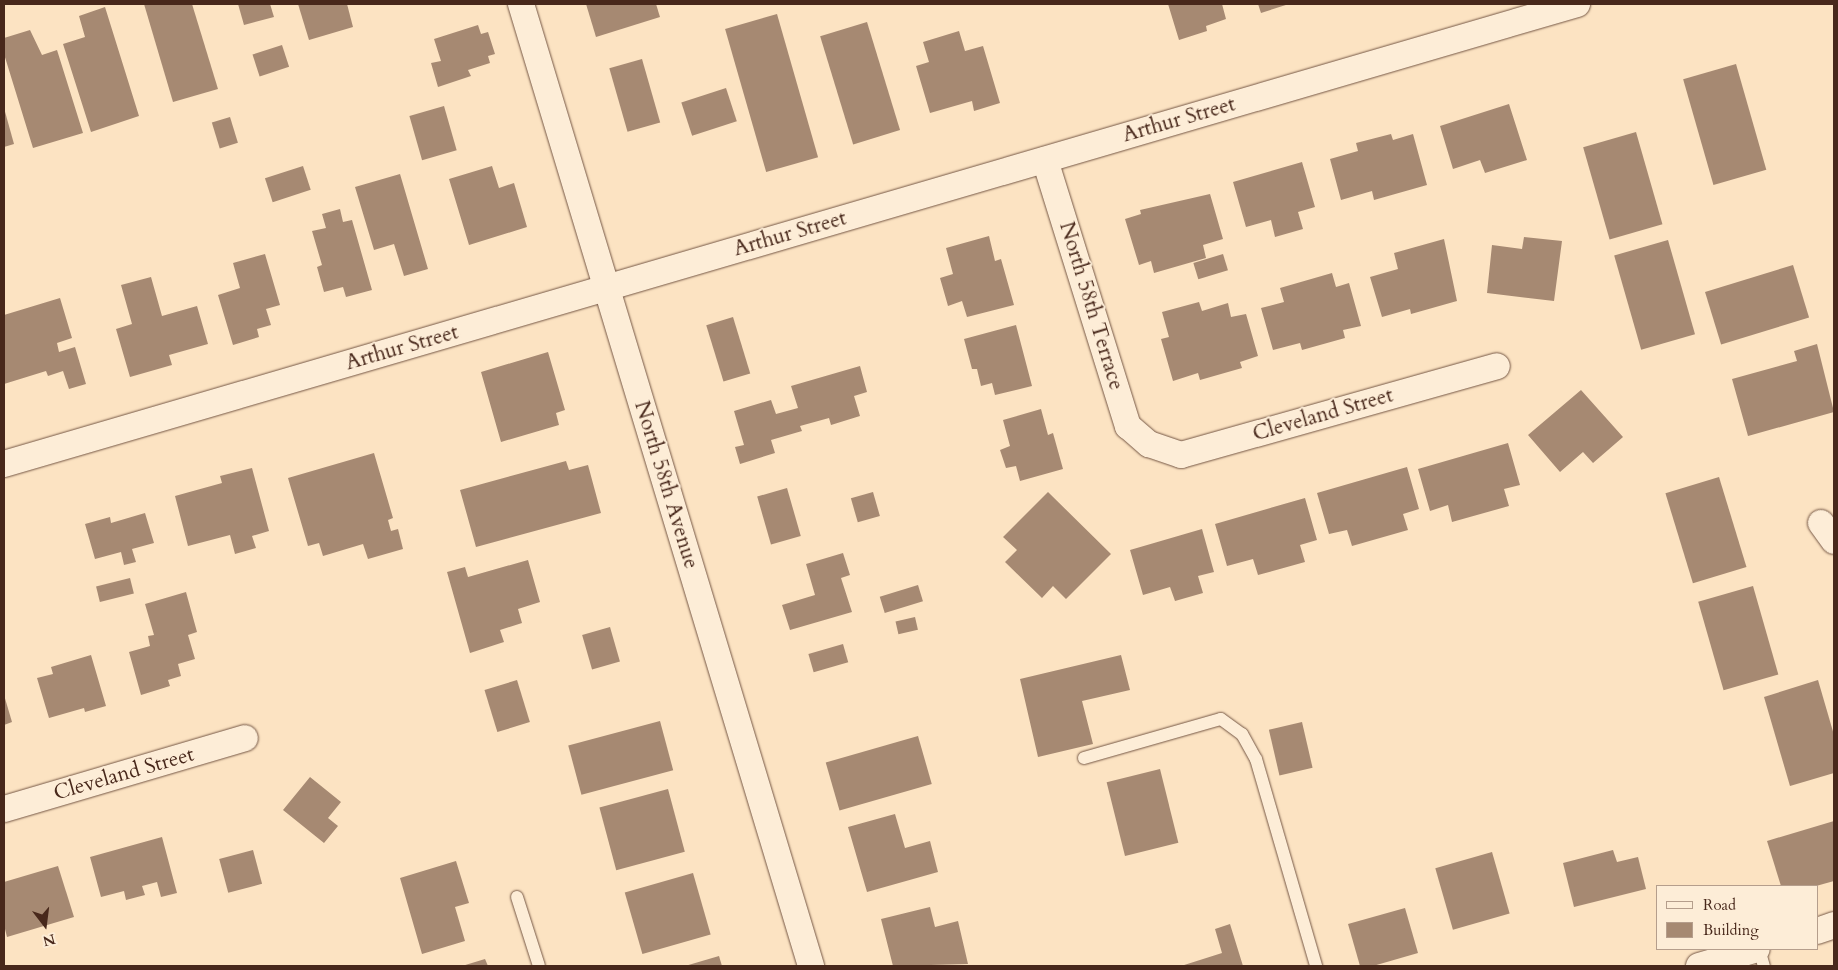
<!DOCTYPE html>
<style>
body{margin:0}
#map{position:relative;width:1838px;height:970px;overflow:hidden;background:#fce3c2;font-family:Cardo,serif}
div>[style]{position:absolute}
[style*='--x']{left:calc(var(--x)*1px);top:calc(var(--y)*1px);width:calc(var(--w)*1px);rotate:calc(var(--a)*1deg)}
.building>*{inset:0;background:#a68972;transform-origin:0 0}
.roads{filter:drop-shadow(0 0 1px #755745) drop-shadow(0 0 1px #755745)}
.service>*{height:12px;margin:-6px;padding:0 6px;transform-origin:6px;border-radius:6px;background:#fdedd7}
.minor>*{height:26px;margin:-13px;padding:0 13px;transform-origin:13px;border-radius:13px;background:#fdedd7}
span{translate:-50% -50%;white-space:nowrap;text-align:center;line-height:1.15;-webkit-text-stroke:4px #fdedd7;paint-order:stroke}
.street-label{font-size:21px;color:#48281b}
.frame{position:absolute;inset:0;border:5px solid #48281b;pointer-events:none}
.legend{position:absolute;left:1656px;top:885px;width:162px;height:65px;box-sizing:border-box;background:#fdedd7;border:1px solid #b59e8c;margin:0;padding:6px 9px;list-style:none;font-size:15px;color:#48281b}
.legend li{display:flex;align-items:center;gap:10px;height:25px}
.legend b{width:25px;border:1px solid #b59e8c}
.north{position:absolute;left:20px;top:900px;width:50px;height:50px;-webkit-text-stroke:4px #fdedd7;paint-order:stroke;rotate:165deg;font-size:14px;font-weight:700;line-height:20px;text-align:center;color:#48281b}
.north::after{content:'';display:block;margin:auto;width:18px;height:22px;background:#48281b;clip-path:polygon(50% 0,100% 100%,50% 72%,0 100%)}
</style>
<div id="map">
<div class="building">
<div style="clip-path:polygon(144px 4px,192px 4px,218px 89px,173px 102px)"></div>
<div style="clip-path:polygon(238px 4px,270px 4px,274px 17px,244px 25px)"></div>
<div style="clip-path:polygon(298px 4px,347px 4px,353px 27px,309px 40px)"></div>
<div style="clip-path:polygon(586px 4px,656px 4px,660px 17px,596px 37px)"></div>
<div style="clip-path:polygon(1168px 4px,1222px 4px,1226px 19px,1206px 26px,1207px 31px,1179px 40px)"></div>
<div style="clip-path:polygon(1258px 4px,1289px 4px,1261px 13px)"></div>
<div style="clip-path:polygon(105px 7px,139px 116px,91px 132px,63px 44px,85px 37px,79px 16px)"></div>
<div style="left:777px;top:14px;width:149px;height:54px;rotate:74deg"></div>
<div style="left:867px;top:22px;width:113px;height:49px;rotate:73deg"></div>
<div style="clip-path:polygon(478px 25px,481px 34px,488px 32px,495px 54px,488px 56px,490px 63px,468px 70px,471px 76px,438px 87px,431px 63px,441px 61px,434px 39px)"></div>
<div style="clip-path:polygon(30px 30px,42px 55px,57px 50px,83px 133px,33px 148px,4px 54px,4px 38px)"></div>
<div style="clip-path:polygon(959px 31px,965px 51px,983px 46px,1000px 103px,974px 111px,972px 101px,930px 113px,916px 66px,929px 62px,923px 42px)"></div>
<div style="left:282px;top:45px;width:23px;height:31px;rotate:72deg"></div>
<div style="left:642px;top:59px;width:66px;height:34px;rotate:74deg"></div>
<div style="left:1736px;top:64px;width:110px;height:55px;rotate:74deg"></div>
<div style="left:726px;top:88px;width:35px;height:47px;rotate:72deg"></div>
<div style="clip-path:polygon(1509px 104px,1527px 160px,1485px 173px,1480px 160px,1453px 169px,1440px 126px)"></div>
<div style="left:444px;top:106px;width:46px;height:36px;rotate:74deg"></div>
<div style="clip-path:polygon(4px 108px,14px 144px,4px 147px)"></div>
<div style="left:230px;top:117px;width:27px;height:19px;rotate:73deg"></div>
<div style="left:1636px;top:132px;width:96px;height:55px;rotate:74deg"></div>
<div style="clip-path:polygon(1391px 134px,1393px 140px,1413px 134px,1427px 185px,1374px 200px,1372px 191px,1341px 200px,1330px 159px,1358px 151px,1356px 143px)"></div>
<div style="clip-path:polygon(1302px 162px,1315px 207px,1298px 212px,1303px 229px,1275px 237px,1271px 220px,1246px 227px,1233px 182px)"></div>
<div style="left:303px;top:166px;width:25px;height:40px;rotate:72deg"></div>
<div style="clip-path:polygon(492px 166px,499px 188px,514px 183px,527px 227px,469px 245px,449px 179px)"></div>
<div style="clip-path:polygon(400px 174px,428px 269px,404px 276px,394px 244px,374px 250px,355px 187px)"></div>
<div style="clip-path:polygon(1210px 194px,1223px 239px,1203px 245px,1206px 258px,1154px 273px,1151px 261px,1139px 265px,1125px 219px,1141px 214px,1140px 210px)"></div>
<div style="clip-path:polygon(340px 209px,343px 222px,352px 220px,372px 290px,346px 297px,343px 287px,324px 292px,317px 267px,322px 265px,312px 231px,326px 228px,322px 214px)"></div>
<div style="clip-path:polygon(989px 236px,995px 261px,1001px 259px,1014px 305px,967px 317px,962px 301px,948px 306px,940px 278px,953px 274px,946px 248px)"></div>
<div style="clip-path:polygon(1524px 237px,1562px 241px,1554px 301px,1487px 293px,1492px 245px,1522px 249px)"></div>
<div style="clip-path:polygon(1444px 239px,1457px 301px,1411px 314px,1410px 309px,1382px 317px,1370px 277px,1398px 269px,1394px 253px)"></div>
<div style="left:1668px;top:240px;width:98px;height:56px;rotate:74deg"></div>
<div style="clip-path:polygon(265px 254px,280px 305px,266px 309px,271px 325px,257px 329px,259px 337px,233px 345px,218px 295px,240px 288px,233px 263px)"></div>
<div style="left:1223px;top:254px;width:17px;height:31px;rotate:73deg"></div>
<div style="left:1793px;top:265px;width:55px;height:92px;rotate:73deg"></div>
<div style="clip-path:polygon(1332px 273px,1336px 287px,1349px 283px,1361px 326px,1343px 330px,1345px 338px,1302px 350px,1300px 343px,1273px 350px,1261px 308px,1284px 302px,1280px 288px)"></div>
<div style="clip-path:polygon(151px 277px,162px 316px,197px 306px,208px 344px,169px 355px,172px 365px,130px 377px,116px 329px,132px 324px,121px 285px)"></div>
<div style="clip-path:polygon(60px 298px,72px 338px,57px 343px,59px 352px,75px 347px,86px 384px,69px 389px,63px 371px,48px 376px,46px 371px,4px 384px,4px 315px)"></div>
<div style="clip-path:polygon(1199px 302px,1202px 311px,1228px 303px,1231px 317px,1246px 314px,1258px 356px,1240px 362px,1242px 368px,1200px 380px,1198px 373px,1173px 381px,1161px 339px,1169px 337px,1162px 312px)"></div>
<div style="left:733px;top:317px;width:59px;height:28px;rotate:73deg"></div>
<div style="clip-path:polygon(1016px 325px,1032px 386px,995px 395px,992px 383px,981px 386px,977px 369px,972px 369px,964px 339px)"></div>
<div style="clip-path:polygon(1817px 344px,1834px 412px,1748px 436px,1732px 379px,1797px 361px,1794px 351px)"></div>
<div style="clip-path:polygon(548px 352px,565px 410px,556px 413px,559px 425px,501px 442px,481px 372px)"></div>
<div style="clip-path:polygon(860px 366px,867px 392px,854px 396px,860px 416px,831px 425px,829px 418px,800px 426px,802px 431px,771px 440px,775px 453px,740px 464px,735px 447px,744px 445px,734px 411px,771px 400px,776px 414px,798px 408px,791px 386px)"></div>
<div style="clip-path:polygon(1581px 390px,1623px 437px,1593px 463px,1583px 452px,1560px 472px,1528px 435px)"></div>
<div style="clip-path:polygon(1041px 409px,1048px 435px,1053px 433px,1063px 469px,1020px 481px,1016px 466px,1006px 468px,1000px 450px,1010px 446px,1003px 420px)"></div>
<div style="clip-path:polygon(1508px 443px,1520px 485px,1504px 489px,1509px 506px,1452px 522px,1448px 505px,1430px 511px,1418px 469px)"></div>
<div style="clip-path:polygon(374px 453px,393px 518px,388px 520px,391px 531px,398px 529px,403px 549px,368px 559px,363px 544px,323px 556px,319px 543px,308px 546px,288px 478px)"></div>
<div style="clip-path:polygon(566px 461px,569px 470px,588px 465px,601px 513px,476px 547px,460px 490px)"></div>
<div style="clip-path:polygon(1407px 467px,1419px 509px,1403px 514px,1408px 530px,1352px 546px,1347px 530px,1329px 534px,1317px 493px)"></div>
<div style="clip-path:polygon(252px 468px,269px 531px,252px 536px,256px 548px,235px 554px,230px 535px,188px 546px,175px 496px,222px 483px,220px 476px)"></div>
<div style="left:1719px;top:477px;width:94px;height:56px;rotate:73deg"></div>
<div style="left:787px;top:488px;width:50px;height:31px;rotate:74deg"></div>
<div style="left:873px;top:492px;width:25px;height:23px;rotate:74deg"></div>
<div style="clip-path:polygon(1048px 492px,1111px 554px,1066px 599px,1053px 586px,1042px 598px,1005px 562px,1017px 550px,1003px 537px)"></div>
<div style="clip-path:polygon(1305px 498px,1317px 540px,1300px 545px,1305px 562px,1258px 575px,1253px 559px,1227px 566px,1215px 524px)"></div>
<div style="clip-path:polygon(145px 513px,154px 543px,132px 549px,136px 562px,124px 565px,121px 552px,95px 559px,85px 524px,110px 517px,111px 523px)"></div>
<div style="clip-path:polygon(1202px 529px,1214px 572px,1198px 576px,1203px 593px,1175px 601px,1170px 587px,1143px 595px,1130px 550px)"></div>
<div style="clip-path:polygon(843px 553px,850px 575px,841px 578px,852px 612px,790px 630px,782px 605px,815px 595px,806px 564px)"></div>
<div style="clip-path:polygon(528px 560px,540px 602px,518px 609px,522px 623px,500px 630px,504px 642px,470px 653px,447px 572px,465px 567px,468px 577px)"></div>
<div style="left:130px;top:578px;width:16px;height:35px;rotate:76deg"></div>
<div style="left:918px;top:585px;width:17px;height:40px;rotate:73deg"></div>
<div style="left:1753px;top:586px;width:92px;height:57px;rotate:74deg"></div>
<div style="clip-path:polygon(186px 592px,197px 632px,188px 635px,195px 659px,178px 664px,181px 676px,168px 680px,170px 686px,141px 695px,129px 652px,150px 646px,148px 636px,154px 635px,145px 604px)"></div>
<div style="left:915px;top:617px;width:13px;height:20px;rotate:77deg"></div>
<div style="left:610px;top:627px;width:36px;height:29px;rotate:74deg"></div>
<div style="left:843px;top:644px;width:19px;height:36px;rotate:74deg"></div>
<div style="clip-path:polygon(91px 655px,106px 706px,85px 712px,84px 708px,49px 718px,37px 678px,53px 674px,51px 667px)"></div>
<div style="clip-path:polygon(1121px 655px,1130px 690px,1082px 701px,1093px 744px,1038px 757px,1020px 679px)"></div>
<div style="left:517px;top:680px;width:44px;height:34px;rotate:73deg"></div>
<div style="clip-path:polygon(1818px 680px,1834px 735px,1834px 773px,1790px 786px,1764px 697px)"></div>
<div style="clip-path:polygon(4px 695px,12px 722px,4px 725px)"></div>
<div style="left:660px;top:721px;width:51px;height:95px;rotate:75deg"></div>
<div style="left:1302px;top:722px;width:47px;height:34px;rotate:77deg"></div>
<div style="left:918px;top:736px;width:50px;height:96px;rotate:74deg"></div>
<div style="left:1160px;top:769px;width:76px;height:55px;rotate:76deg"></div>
<div style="clip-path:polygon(310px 777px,341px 802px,328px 818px,338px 826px,324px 843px,283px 810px)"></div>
<div style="left:668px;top:789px;width:65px;height:71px;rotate:75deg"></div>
<div style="clip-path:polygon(895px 814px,905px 848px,930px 841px,938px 872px,867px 892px,848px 827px)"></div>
<div style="clip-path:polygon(1834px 821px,1834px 881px,1816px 886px,1781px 886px,1767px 841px)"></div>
<div style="clip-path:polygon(162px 837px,177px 893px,161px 897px,157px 882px,142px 886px,145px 895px,126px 900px,124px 891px,101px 897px,90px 857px)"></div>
<div style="left:253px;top:850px;width:35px;height:35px;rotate:75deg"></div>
<div style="clip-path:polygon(1613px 850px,1617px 862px,1638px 857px,1646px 889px,1574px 907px,1563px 863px)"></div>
<div style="left:1492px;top:852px;width:64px;height:59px;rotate:74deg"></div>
<div style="clip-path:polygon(456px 861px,469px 903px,455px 907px,465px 941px,422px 954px,400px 878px)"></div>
<div style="clip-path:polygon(58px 866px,74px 917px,7px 937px,4px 925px,4px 882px)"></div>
<div style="left:693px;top:873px;width:64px;height:71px;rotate:74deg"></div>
<div style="clip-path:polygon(930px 907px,935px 927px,958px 921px,968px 964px,893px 966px,881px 919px)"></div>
<div style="clip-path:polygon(1405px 908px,1418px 953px,1373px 966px,1360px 966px,1348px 924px)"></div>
<div style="clip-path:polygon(1230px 924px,1243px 966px,1181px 966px,1222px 953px,1215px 929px)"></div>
<div style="clip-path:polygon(719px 956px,722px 966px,685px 966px)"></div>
<div style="clip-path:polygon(485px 959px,488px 966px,462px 966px)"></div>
</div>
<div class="roads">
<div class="service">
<div style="--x:1084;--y:758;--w:142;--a:-15.9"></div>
<div style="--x:1221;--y:719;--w:26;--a:36"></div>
<div style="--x:1242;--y:734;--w:29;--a:61"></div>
<div style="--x:1256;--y:759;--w:216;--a:73.8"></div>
<div style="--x:517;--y:897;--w:72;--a:72.3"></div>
<div style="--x:1759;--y:949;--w:18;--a:74"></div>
</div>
<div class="minor">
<div style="--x:521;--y:4;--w:1005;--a:73.22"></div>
<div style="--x:1045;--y:160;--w:279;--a:72.7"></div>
<div style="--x:1128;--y:426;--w:28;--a:41"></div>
<div style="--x:1149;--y:444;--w:34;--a:19"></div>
<div style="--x:1181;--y:455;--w:328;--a:-15.7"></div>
<div style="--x:4;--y:464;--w:1639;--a:-16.3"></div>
<div style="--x:1821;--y:523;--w:22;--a:54"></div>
<div style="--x:4;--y:809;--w:251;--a:-16.4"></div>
<div style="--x:1817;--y:931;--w:18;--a:-19"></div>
<div style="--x:1699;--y:966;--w:60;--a:-16.3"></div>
</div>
</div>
<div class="street-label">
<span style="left:1179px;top:120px;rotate:-16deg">Arthur Street</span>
<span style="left:790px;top:234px;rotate:-16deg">Arthur Street</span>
<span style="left:1091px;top:306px;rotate:73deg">North 58th Terrace</span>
<span style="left:402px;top:348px;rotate:-16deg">Arthur Street</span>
<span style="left:1323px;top:415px;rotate:-16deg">Cleveland Street</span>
<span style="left:666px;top:485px;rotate:73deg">North 58th Avenue</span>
<span style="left:124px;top:774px;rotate:-16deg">Cleveland Street</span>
</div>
<div class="frame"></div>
<ul class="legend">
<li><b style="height:6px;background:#fdedd7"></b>Road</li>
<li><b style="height:14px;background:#a68972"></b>Building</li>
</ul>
<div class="north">N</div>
</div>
